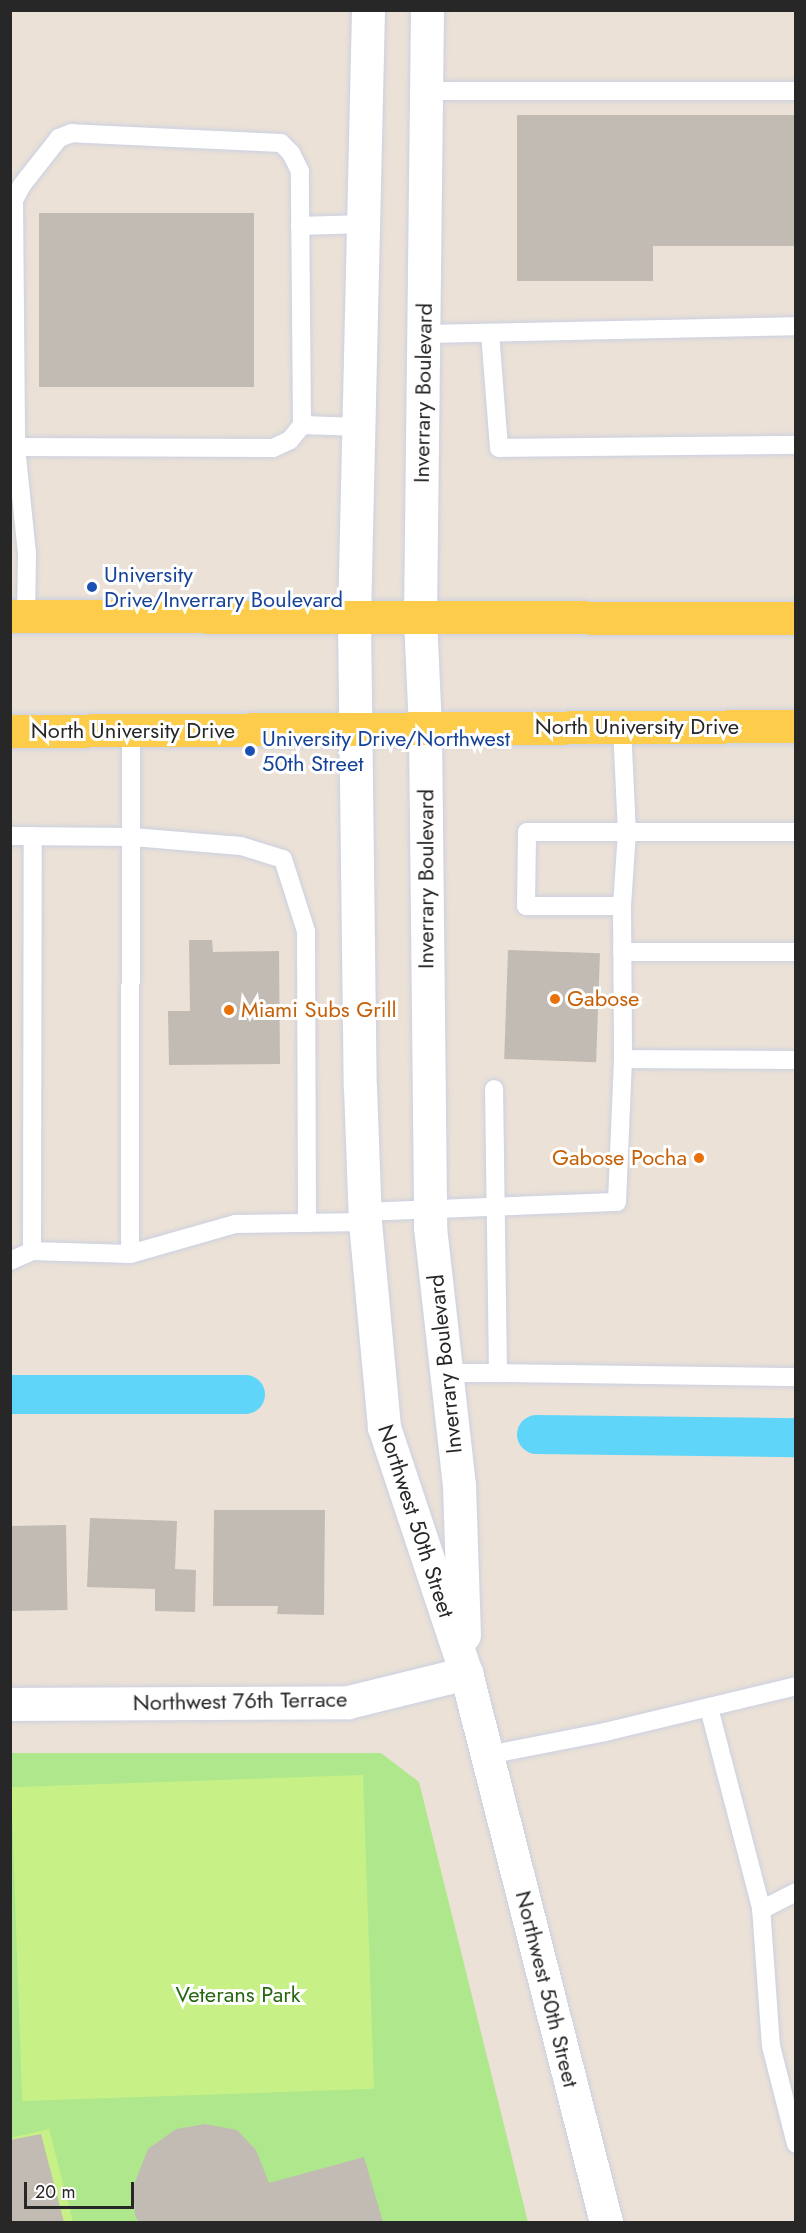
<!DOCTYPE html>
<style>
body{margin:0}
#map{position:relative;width:806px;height:2233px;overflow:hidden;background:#ebe1d6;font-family:Jost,sans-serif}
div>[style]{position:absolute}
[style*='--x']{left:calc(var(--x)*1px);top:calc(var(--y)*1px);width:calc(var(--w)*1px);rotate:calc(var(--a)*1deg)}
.green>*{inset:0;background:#afe88c}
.pitch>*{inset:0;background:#c7f087;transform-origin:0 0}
.canal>*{height:39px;margin:-19.5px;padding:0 19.5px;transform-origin:19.5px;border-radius:19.5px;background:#5ed5f9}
.building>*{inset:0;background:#c2bbb3;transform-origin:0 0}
.roads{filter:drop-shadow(0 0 2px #cbd0e2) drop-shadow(0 0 2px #cbd0e2)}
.service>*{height:18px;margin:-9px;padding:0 9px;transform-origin:9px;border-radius:9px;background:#fff}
.minor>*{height:33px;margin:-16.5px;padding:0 16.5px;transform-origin:16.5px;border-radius:16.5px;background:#fff}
.tertiary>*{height:33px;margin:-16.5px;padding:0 16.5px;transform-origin:16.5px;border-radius:16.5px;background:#fff}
.primary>*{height:33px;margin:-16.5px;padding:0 16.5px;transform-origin:16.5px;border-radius:16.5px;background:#fccc4a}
.dots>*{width:16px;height:16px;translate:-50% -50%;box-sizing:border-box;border:3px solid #fff;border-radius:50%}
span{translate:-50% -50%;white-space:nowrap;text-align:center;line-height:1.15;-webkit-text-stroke:6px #fff;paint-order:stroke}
.street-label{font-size:22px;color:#272727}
.transit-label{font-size:22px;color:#164399}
.left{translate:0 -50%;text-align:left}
.food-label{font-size:22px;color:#c56008}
.right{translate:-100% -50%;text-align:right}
.park-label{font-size:22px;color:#276813}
.frame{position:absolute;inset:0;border:12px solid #272727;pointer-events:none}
.scale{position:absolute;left:24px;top:2182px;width:110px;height:27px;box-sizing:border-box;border:3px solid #272727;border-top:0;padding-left:8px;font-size:18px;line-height:21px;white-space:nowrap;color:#272727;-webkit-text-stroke:4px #fff;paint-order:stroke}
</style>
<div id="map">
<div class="green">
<div style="clip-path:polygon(10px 1753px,381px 1753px,419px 1782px,528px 2222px,11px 2222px)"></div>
</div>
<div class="pitch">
<div style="left:363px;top:1775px;width:314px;height:352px;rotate:88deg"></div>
<div style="clip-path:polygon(49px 2129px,73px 2222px,11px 2222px,10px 2138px)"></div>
</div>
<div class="canal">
<div style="--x:10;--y:1394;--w:235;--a:0"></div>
<div style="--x:536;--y:1434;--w:260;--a:0.7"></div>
</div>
<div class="building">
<div style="clip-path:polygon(517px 115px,796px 115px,796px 246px,653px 246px,653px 281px,517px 281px)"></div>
<div style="left:39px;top:213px;width:215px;height:174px"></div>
<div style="clip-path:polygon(189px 940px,212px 940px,213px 952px,279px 951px,280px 1064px,169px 1065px,168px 1011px,190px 1011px)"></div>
<div style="left:508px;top:950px;width:92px;height:109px;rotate:2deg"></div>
<div style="clip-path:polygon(214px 1510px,325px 1510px,324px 1615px,277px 1614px,278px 1606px,213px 1606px)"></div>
<div style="clip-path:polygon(90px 1518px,177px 1521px,175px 1569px,196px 1570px,195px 1612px,155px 1611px,155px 1589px,87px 1587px)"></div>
<div style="left:66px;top:1525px;width:85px;height:56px;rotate:89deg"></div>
<div style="clip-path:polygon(205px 2124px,237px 2130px,256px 2150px,269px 2183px,364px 2157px,383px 2222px,139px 2222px,135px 2216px,133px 2187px,148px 2149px,176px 2129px)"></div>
<div style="clip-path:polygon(41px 2134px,64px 2222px,10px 2222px,10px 2140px)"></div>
</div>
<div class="roads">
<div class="service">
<div style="--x:428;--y:91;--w:368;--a:0"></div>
<div style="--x:300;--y:226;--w:64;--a:-1.8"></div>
<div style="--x:490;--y:333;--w:115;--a:85.5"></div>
<div style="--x:499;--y:448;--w:297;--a:-0.6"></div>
<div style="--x:424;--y:334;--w:372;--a:-1.2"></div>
<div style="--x:302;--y:425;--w:57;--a:2"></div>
<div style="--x:16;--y:447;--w:257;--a:0.2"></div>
<div style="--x:273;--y:448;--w:19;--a:-25"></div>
<div style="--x:290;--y:440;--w:19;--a:-51"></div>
<div style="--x:302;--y:425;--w:254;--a:-90.5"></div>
<div style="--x:300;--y:171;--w:20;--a:-117"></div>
<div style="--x:291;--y:153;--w:14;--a:-135"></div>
<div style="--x:281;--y:143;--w:209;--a:-177.3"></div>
<div style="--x:72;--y:133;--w:14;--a:159"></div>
<div style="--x:59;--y:138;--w:60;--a:128.2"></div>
<div style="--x:22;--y:185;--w:17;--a:118"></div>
<div style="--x:14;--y:200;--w:247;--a:89.5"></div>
<div style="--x:16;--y:447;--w:107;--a:84.1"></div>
<div style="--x:27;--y:553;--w:63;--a:90.9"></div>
<div style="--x:622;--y:727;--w:105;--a:87.3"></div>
<div style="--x:627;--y:832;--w:74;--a:93.9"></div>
<div style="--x:622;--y:906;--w:96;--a:180"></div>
<div style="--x:526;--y:906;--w:74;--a:-89.2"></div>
<div style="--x:527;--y:832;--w:269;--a:0"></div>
<div style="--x:131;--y:732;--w:522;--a:90.11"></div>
<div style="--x:130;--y:1254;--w:109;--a:-15.9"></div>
<div style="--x:235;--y:1224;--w:130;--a:-0.9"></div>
<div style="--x:10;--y:836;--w:123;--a:0.5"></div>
<div style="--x:133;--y:837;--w:108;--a:4.8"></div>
<div style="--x:241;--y:846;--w:44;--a:17.2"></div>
<div style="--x:283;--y:859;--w:76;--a:72.3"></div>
<div style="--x:306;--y:931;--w:292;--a:89.8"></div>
<div style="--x:622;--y:906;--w:153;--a:89.6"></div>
<div style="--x:623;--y:1059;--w:173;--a:0.3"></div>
<div style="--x:622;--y:952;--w:174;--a:0"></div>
<div style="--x:365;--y:1212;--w:252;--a:-2.3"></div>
<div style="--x:617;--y:1202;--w:143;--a:-87.6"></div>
<div style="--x:32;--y:1251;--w:98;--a:1.8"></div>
<div style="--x:10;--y:1261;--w:24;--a:-24"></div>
<div style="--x:32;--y:1251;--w:415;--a:-89.9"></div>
<div style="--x:447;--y:1373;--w:51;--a:0"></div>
<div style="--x:498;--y:1373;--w:284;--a:-90.8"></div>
<div style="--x:498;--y:1373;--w:298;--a:0.8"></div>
<div style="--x:709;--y:1708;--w:206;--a:75.4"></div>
<div style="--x:761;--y:1907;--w:139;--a:85.9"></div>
<div style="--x:771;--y:2046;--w:101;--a:75.7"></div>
<div style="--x:488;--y:1755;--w:119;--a:-11.1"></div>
<div style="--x:605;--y:1732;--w:196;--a:-13.5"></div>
<div style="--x:761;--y:1910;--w:39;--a:-27"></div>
</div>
<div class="minor">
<div style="--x:10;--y:1704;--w:338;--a:-0.3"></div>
<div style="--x:348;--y:1702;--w:122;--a:-13.8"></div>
</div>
<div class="tertiary">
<div style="--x:368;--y:10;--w:609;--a:91.32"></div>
<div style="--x:354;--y:619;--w:468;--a:89.3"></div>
<div style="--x:360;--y:1087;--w:135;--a:87.9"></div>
<div style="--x:365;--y:1222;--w:206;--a:84.7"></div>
<div style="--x:384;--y:1427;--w:259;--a:71.6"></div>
<div style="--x:466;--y:1673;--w:567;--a:75.69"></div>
<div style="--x:427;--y:10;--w:608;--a:90.66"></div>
<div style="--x:420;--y:618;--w:110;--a:87.4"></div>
<div style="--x:425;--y:728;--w:499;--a:89.4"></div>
<div style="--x:430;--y:1227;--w:260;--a:83.6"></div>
<div style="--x:459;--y:1485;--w:150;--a:88.1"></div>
</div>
<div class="primary">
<div style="--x:10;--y:616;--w:786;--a:0.15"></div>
<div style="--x:10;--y:731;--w:786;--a:-0.36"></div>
</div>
</div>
<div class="dots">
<div style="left:92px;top:587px;background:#1a4fb4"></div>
<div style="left:250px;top:751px;background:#1a4fb4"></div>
<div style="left:555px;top:999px;background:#e8710a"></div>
<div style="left:229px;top:1010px;background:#e8710a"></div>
<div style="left:699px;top:1158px;background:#e8710a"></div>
</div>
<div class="street-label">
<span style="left:423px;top:393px;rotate:-89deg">Inverrary Boulevard</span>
<span style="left:637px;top:727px">North University Drive</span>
<span style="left:133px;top:731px">North University Drive</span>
<span style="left:426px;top:879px;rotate:-90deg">Inverrary Boulevard</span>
<span style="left:445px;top:1364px;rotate:-96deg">Inverrary Boulevard</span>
<span style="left:416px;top:1521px;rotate:72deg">Northwest 50th Street</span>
<span style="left:240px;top:1701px;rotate:-1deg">Northwest 76th Terrace</span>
<span style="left:547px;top:1989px;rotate:76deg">Northwest 50th Street</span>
</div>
<div class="transit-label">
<span class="left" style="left:104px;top:587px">University<br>Drive/Inverrary Boulevard</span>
<span class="left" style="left:262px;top:751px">University Drive/Northwest<br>50th Street</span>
</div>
<div class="food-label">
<span class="left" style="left:567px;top:999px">Gabose</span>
<span class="left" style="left:241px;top:1010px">Miami Subs Grill</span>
<span class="right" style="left:687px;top:1158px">Gabose Pocha</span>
</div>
<div class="park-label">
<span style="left:238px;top:1995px">Veterans Park</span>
</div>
<div class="frame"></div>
<div class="scale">20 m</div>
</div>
